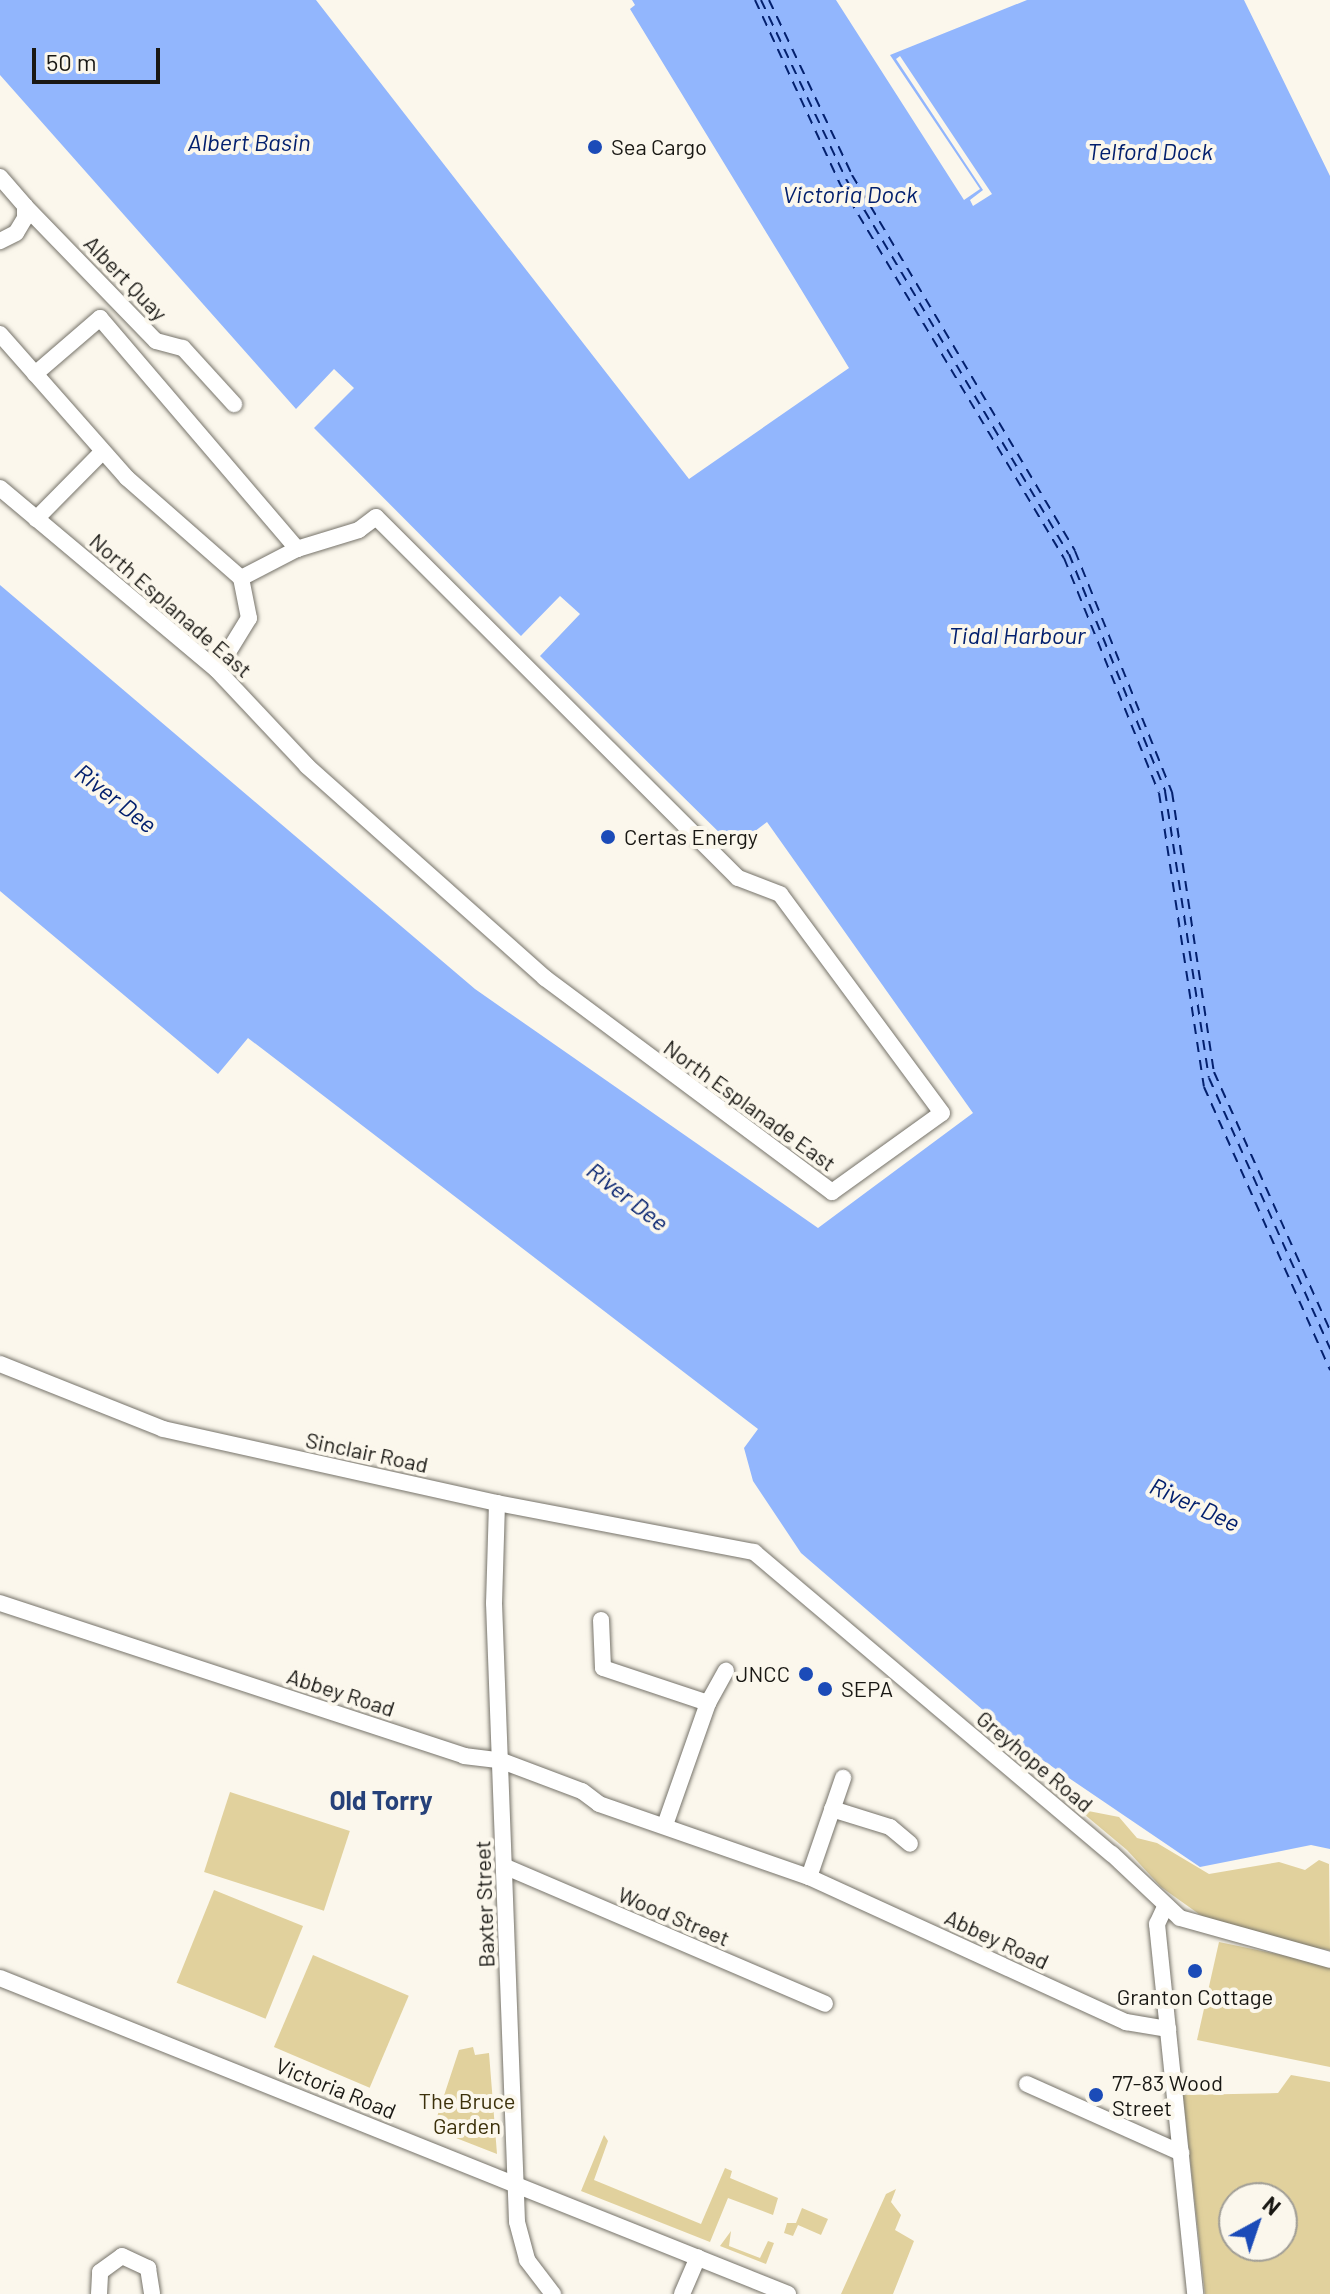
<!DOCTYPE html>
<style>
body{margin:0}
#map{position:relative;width:1330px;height:2294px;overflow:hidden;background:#fbf7ec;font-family:Barlow,sans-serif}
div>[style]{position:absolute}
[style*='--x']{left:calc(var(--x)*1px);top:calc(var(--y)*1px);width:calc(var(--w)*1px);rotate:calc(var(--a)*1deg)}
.green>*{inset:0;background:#e1d19d;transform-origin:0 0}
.water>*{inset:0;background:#92b6fd}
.pier>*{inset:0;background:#fbf7ec}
.ferry>*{height:2px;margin-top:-1px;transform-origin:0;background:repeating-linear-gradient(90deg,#03206e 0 10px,transparent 0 18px)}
.roads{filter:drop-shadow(0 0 2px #76736a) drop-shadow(0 0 2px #76736a)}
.minor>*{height:16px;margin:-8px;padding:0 8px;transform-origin:8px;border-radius:8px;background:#fff}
.dots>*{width:22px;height:22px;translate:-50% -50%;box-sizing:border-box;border:4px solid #fbf7ec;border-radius:50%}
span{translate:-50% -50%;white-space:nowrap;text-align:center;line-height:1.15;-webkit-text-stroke:8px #fbf7ec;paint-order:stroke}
.poi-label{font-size:22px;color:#191814}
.left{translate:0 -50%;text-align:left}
.right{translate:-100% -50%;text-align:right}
.street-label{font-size:22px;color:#191814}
.park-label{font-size:22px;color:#3c310b}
.water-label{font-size:24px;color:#03206e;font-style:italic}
.quarter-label{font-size:26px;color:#264179;font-weight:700}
.north{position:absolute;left:1218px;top:2182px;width:80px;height:80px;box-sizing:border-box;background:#fbf7ec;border:2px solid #a19e96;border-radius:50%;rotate:40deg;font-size:22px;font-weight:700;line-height:32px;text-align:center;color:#191814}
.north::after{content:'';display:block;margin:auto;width:28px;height:36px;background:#1b4bb8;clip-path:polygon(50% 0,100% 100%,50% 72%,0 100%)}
.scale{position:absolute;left:32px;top:48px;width:128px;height:36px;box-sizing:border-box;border:4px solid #191814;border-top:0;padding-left:10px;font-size:24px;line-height:28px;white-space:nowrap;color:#191814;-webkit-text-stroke:6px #fbf7ec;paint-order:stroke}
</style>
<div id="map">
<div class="green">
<div style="left:230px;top:1792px;width:126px;height:84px;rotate:18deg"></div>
<div style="clip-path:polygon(1078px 1809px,1119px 1817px,1137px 1838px,1157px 1843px,1209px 1874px,1279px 1862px,1305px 1870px,1319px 1860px,1329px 1864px,1330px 1950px,1283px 1943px,1206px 1919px,1161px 1887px,1127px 1850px)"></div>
<div style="left:214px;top:1890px;width:96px;height:100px;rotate:22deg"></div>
<div style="clip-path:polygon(1219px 1942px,1330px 1965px,1330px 2067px,1197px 2040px)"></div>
<div style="left:313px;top:1955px;width:104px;height:100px;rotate:23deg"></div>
<div style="clip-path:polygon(473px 2047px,475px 2055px,489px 2053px,497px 2154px,433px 2129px,459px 2050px)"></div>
<div style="clip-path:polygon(evenodd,1291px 2075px,1330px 2082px,1330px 2294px,1205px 2294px,1183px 2095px,1278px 2093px,1291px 2075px,1234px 2198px,1282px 2198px,1282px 2246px,1234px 2246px,1234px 2198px)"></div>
<div style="clip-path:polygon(604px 2135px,608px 2141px,594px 2180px,701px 2224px,725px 2168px,732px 2171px,730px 2178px,778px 2198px,773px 2215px,728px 2198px,710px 2242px,581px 2191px)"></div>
<div style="clip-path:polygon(896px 2189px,891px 2202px,901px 2215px,895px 2230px,914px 2241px,893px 2294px,841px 2294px,886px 2194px)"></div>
<div style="clip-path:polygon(802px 2208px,828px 2219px,821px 2235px,798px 2225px,793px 2236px,784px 2233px,787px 2223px,796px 2223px)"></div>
<div style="clip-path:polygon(731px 2231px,729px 2246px,760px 2258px,768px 2241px,774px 2243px,766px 2264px,720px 2246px)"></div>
</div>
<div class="water">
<div style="clip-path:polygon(0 0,316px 0,689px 479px,849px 368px,630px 9px,635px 5px,632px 0,836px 0,964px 200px,980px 189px,890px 55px,1027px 0,1244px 0,1330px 176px,1330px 1849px,1311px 1845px,1200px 1867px,1035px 1755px,801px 1553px,753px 1481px,744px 1448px,758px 1429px,248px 1038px,218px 1074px,0 891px,0 585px,475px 989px,818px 1228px,973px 1113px,767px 822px,734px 847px,540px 656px,580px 614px,560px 596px,521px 636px,314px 428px,354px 388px,334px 369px,296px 409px,0 75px)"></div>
</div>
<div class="pier">
<div style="clip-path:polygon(900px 56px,992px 194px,973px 206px,970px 200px,983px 190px,896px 59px)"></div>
</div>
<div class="ferry">
<div style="--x:755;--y:0;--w:203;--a:65.2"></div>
<div style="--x:840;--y:184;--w:436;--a:59.1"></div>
<div style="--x:1064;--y:558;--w:253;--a:68"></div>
<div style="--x:1159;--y:793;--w:297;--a:81.3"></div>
<div style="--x:1204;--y:1087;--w:310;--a:66"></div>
<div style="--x:761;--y:0;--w:198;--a:64.6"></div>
<div style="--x:846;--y:179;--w:436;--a:59.3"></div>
<div style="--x:1069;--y:554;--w:256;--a:67.9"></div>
<div style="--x:1165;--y:791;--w:290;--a:81.3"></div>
<div style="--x:1209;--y:1078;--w:297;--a:65.9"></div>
<div style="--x:769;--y:0;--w:194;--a:64.6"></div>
<div style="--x:852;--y:175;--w:437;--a:59.3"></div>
<div style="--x:1075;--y:551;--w:260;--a:68.1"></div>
<div style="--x:1172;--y:792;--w:283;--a:81.5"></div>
<div style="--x:1214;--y:1072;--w:283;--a:65.8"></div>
</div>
<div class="roads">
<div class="minor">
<div style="--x:0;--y:177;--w:38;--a:49"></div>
<div style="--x:25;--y:206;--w:12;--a:90"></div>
<div style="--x:25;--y:218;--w:17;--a:121"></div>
<div style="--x:16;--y:233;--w:18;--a:153"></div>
<div style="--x:25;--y:206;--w:188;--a:45.9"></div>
<div style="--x:156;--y:341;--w:28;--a:15"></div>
<div style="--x:183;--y:348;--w:76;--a:47.7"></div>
<div style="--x:0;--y:334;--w:192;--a:48.6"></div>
<div style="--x:127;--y:478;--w:152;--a:41.3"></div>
<div style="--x:35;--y:374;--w:86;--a:-40.7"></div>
<div style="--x:100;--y:318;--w:304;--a:49.5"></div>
<div style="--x:0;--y:488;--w:283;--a:40"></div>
<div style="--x:217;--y:670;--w:132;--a:46.8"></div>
<div style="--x:307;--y:766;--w:319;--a:41.7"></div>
<div style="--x:545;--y:978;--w:358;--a:36.7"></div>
<div style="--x:832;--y:1192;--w:135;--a:-35.7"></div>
<div style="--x:942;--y:1113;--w:272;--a:-126.5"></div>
<div style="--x:780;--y:894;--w:45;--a:-159.1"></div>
<div style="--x:738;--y:878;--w:511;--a:-135.08"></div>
<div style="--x:376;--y:517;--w:21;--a:143"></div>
<div style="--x:359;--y:530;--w:65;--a:163"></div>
<div style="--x:297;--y:549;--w:63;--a:152.6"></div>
<div style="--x:241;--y:578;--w:41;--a:78.7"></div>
<div style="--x:249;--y:618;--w:61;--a:121.6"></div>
<div style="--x:36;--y:519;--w:94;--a:-45.4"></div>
<div style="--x:0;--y:1364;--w:175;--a:21.7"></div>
<div style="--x:163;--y:1429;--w:342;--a:12.5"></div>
<div style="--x:497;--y:1503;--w:262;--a:10.8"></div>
<div style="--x:754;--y:1552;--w:468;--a:40.2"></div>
<div style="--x:1112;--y:1854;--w:93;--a:43.3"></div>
<div style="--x:1180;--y:1918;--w:156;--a:15.6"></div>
<div style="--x:497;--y:1503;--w:100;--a:91.7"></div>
<div style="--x:494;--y:1603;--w:619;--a:87.87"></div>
<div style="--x:517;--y:2222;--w:39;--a:75"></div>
<div style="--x:527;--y:2260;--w:43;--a:52.6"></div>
<div style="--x:0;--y:1603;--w:489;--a:18.2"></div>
<div style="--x:464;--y:1756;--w:38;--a:7"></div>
<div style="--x:502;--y:1761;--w:85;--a:20.6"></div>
<div style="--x:582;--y:1791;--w:21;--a:37"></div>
<div style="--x:599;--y:1804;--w:222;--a:19.2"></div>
<div style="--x:809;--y:1877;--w:349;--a:24.6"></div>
<div style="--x:1126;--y:2022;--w:43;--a:9.5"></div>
<div style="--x:601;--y:1620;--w:48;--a:87.6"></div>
<div style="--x:603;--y:1668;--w:111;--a:18.4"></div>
<div style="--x:708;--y:1703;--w:129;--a:109.4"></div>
<div style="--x:708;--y:1703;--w:37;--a:-61"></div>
<div style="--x:832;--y:1809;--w:61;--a:17.2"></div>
<div style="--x:890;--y:1827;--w:26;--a:40"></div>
<div style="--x:506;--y:1867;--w:347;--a:23.2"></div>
<div style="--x:809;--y:1877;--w:105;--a:-71"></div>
<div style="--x:1165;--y:1907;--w:19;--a:115"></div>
<div style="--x:1157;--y:1924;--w:372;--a:84.1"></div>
<div style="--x:0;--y:1978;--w:849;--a:21.85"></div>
<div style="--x:1027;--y:2084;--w:169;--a:24.1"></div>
<div style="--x:99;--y:2294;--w:22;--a:-87"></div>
<div style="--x:100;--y:2272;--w:27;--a:-36"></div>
<div style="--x:122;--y:2256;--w:29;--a:25"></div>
<div style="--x:148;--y:2268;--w:26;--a:81"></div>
<div style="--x:682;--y:2294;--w:40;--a:-66.6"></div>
</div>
</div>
<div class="dots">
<div style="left:595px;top:147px;background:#1b4bb8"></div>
<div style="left:608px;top:837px;background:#1b4bb8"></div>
<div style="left:806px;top:1674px;background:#1b4bb8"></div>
<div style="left:825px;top:1689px;background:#1b4bb8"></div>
<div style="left:1195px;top:1971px;background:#1b4bb8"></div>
<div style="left:1096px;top:2095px;background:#1b4bb8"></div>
</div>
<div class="poi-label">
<span class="left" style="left:611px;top:147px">Sea Cargo</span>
<span class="left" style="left:624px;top:837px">Certas Energy</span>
<span class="right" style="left:790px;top:1674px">JNCC</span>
<span class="left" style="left:841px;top:1689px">SEPA</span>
<span style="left:1195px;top:1997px">Granton Cottage</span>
<span class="left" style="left:1112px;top:2095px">77-83 Wood<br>Street</span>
</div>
<div class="street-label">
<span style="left:126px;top:278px;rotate:46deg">Albert Quay</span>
<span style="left:171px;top:605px;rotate:41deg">North Esplanade East</span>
<span style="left:750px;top:1105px;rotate:36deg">North Esplanade East</span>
<span style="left:367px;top:1452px;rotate:12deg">Sinclair Road</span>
<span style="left:341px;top:1692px;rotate:18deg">Abbey Road</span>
<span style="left:1035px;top:1761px;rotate:40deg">Greyhope Road</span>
<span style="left:484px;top:1904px;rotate:-92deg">Baxter Street</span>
<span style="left:674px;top:1916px;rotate:23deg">Wood Street</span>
<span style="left:997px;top:1939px;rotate:25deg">Abbey Road</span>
<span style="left:336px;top:2088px;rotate:22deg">Victoria Road</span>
</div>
<div class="park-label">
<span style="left:467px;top:2113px">The Bruce<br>Garden</span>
</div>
<div class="water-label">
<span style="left:249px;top:142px">Albert Basin</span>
<span style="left:1150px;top:151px">Telford Dock</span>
<span style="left:850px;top:194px">Victoria Dock</span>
<span style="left:1017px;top:635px">Tidal Harbour</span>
<span style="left:116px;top:798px;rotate:38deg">River Dee</span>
<span style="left:628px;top:1196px;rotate:38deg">River Dee</span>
<span style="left:1195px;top:1504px;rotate:25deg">River Dee</span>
</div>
<div class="quarter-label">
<span style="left:381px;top:1800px">Old Torry</span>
</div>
<div class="north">N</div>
<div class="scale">50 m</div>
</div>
